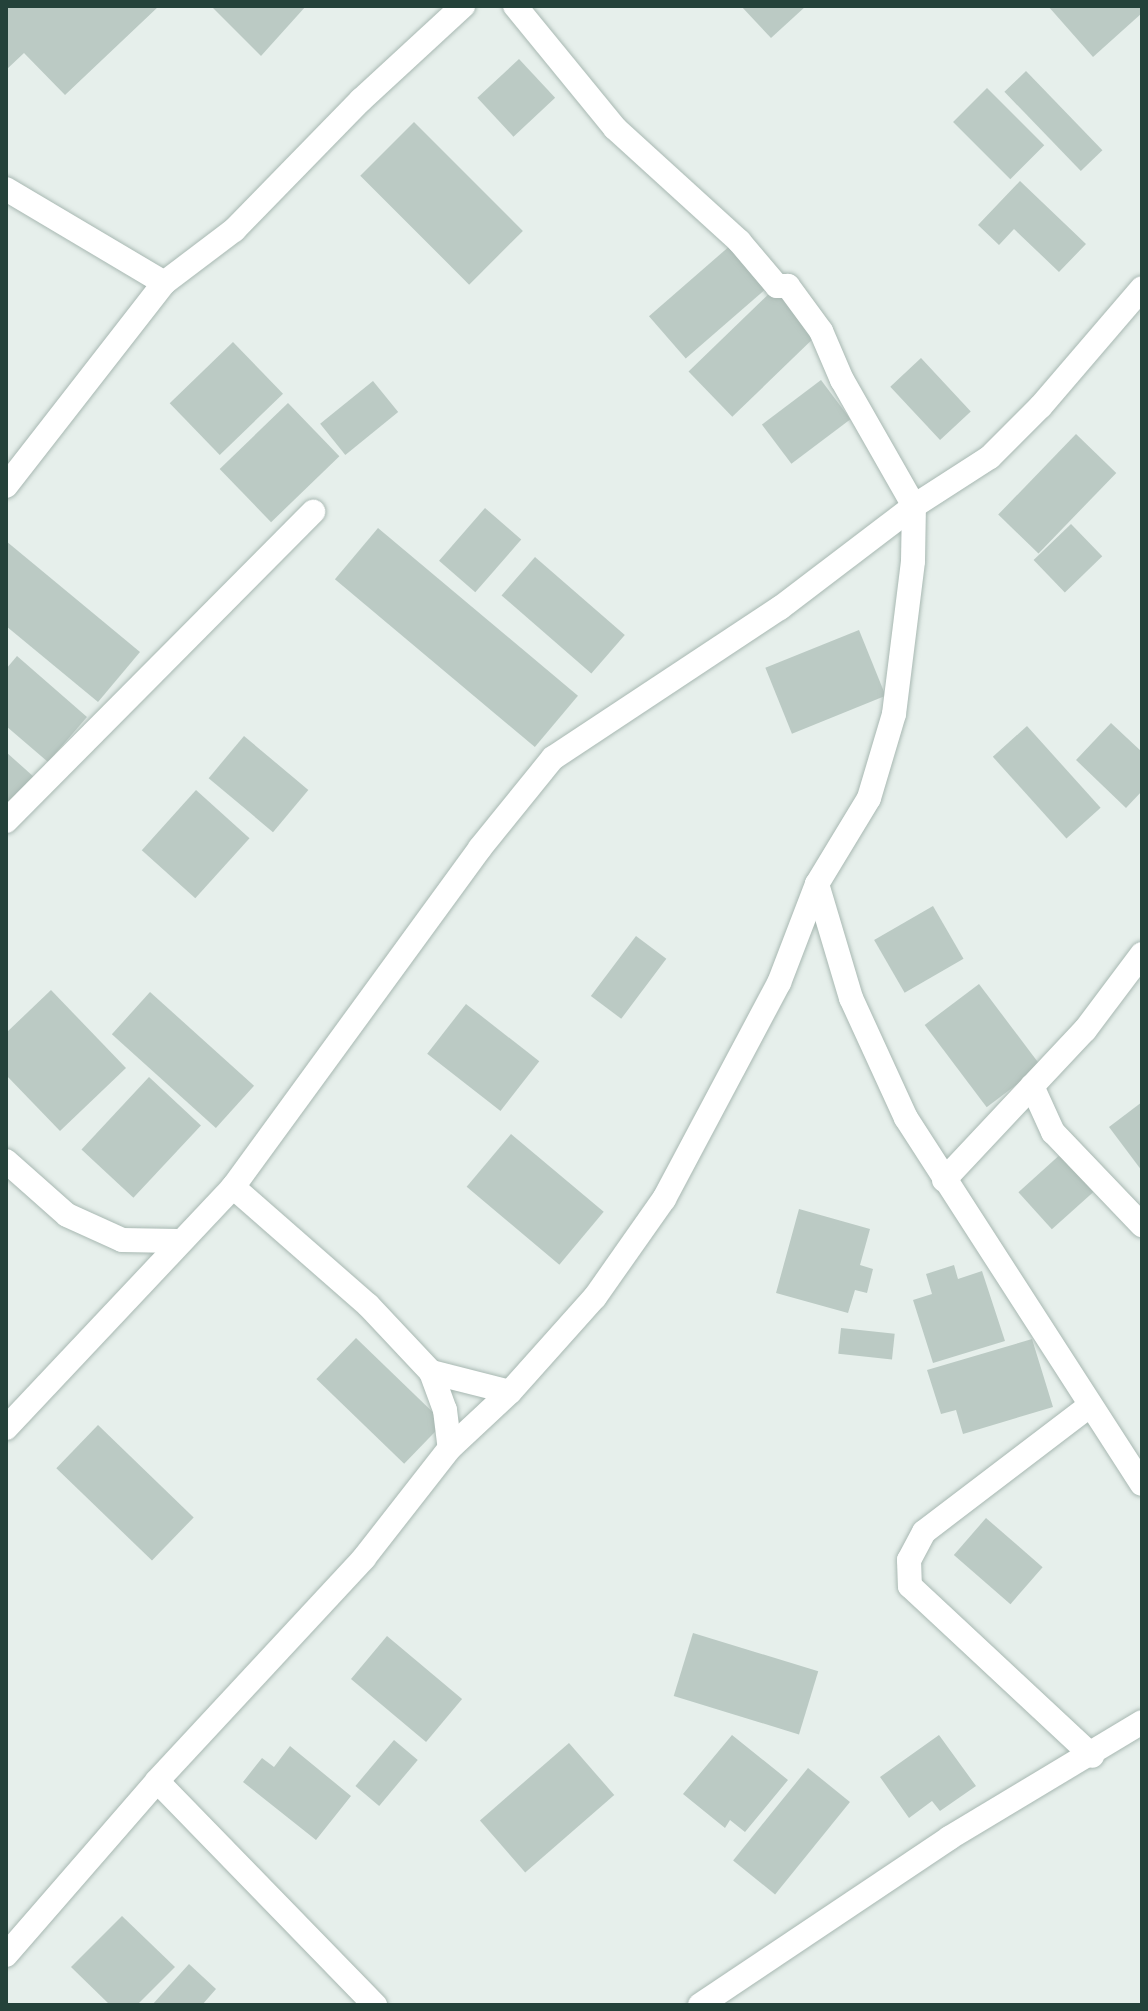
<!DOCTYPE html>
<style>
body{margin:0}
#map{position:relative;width:1148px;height:2011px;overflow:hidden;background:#e6efeb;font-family:"Golos Text",sans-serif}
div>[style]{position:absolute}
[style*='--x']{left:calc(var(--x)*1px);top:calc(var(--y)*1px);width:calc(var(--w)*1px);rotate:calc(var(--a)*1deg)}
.building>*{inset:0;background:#bbcac4;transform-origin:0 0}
.roads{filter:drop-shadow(0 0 2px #a8b8b2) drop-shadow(0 0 2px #a8b8b2)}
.street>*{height:24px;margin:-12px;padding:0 12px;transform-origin:12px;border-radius:12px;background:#fff}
span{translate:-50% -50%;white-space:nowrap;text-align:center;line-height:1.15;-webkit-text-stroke:8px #f7fbf9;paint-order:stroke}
.frame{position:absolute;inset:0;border:8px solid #24423a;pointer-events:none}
</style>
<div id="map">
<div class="building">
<div style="clip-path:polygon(6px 6px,159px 6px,65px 95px,24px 53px,6px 70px)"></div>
<div style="clip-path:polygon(211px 6px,306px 6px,261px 56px)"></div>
<div style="clip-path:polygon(741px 6px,806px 6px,771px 38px)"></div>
<div style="clip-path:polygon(1048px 6px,1142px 6px,1142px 13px,1093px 57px)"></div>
<div style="left:519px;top:59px;width:53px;height:57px;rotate:47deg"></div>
<div style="left:1026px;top:71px;width:110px;height:30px;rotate:46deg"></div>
<div style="left:987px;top:88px;width:81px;height:48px;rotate:45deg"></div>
<div style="left:414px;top:122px;width:154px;height:76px;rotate:45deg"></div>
<div style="clip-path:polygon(1020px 181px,1086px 244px,1059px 272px,1014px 229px,999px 245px,978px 225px)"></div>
<div style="left:732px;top:244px;width:56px;height:110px;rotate:49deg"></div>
<div style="left:777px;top:286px;width:63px;height:123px;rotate:46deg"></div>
<div style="left:233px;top:342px;width:72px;height:88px;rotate:46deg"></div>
<div style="left:921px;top:358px;width:73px;height:42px;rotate:47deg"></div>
<div style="left:821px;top:380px;width:49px;height:74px;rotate:53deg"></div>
<div style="left:373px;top:381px;width:40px;height:68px;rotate:51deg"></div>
<div style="left:288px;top:403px;width:74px;height:95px;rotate:46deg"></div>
<div style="left:1076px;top:434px;width:56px;height:112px;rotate:44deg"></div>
<div style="left:485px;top:508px;width:48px;height:70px;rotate:41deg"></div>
<div style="left:1071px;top:524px;width:45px;height:52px;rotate:46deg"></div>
<div style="left:378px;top:528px;width:261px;height:67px;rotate:40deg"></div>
<div style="clip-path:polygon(6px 541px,140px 652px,98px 702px,6px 626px)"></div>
<div style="left:535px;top:557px;width:119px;height:51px;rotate:41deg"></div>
<div style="left:859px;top:630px;width:71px;height:101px;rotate:68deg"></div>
<div style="clip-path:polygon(17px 656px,87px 717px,48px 762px,6px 726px,6px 669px)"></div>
<div style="clip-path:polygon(1111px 723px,1142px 752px,1142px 791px,1126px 808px,1076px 760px)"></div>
<div style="left:1027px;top:726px;width:110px;height:46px;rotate:48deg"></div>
<div style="left:244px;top:736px;width:84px;height:55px;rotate:40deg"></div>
<div style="clip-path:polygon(6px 752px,34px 777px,6px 807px)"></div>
<div style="left:196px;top:790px;width:72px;height:81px;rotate:42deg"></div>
<div style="left:933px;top:906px;width:61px;height:68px;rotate:60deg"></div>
<div style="left:636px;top:936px;width:38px;height:75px;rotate:37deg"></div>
<div style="left:979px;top:984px;width:103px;height:68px;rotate:53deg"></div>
<div style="clip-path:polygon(51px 990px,126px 1068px,60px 1131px,6px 1075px,6px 1033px)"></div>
<div style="left:150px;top:992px;width:140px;height:57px;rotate:42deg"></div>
<div style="left:466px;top:1004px;width:93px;height:63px;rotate:38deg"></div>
<div style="left:149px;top:1077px;width:71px;height:99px;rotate:43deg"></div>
<div style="clip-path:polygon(1142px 1102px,1142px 1171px,1109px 1127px)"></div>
<div style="left:511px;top:1134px;width:121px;height:69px;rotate:40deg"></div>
<div style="left:1063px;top:1152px;width:50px;height:60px;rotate:48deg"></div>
<div style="clip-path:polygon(799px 1209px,870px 1229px,860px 1265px,873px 1269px,867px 1293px,855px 1290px,848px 1313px,776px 1293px)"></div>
<div style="clip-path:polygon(954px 1265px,958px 1279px,982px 1271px,1005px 1341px,933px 1363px,913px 1300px,932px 1294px,926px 1274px)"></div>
<div style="left:841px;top:1328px;width:54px;height:26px;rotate:6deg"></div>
<div style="left:356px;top:1338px;width:122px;height:57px;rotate:44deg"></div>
<div style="clip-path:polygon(1032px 1339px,1053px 1407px,963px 1434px,956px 1410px,941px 1414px,927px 1370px)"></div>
<div style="left:98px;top:1425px;width:133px;height:60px;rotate:44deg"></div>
<div style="left:986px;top:1518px;width:75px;height:49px;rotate:41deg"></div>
<div style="left:693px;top:1633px;width:131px;height:66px;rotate:17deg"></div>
<div style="left:387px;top:1636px;width:98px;height:56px;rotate:40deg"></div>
<div style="clip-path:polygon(732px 1735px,788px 1780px,745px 1832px,730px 1820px,725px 1828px,683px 1794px)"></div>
<div style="clip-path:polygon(939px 1735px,976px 1786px,940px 1811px,932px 1801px,909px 1818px,880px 1777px)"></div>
<div style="left:394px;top:1740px;width:31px;height:60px;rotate:40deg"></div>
<div style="left:569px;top:1743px;width:69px;height:118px;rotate:49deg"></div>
<div style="clip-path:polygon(290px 1746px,351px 1796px,316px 1840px,243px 1782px,262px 1758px,274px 1767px)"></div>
<div style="left:808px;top:1768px;width:54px;height:119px;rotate:39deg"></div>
<div style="clip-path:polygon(122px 1916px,175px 1967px,137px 2005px,110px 2005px,71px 1967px)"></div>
<div style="clip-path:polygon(189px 1964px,216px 1989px,202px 2005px,152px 2005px)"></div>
</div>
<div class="roads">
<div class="street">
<div style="--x:6;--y:189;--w:184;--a:30.7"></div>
<div style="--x:6;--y:486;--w:257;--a:-52.1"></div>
<div style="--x:164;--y:283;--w:88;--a:-37.1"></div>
<div style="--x:234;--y:230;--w:182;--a:-45.7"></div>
<div style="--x:361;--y:100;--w:139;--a:-42.7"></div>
<div style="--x:6;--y:821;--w:436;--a:-45.2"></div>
<div style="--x:817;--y:884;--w:119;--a:73.4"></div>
<div style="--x:851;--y:998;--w:132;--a:65.4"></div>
<div style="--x:906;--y:1118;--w:435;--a:57.2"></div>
<div style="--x:1032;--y:1086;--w:51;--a:65.5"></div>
<div style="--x:1053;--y:1132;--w:129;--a:46.3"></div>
<div style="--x:6;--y:1161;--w:81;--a:41.5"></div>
<div style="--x:67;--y:1215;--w:60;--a:24.4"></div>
<div style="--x:122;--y:1240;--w:56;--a:1"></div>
<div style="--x:944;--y:1180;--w:206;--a:-46.8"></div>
<div style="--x:1085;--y:1030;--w:95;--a:-53.1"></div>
<div style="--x:233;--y:1187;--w:179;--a:41.2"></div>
<div style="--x:368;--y:1305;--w:92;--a:46.8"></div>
<div style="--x:431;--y:1372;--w:40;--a:69.8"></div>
<div style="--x:445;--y:1410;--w:38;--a:83"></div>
<div style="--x:431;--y:1372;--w:81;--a:14.2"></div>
<div style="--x:1088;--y:1407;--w:206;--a:142.7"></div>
<div style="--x:924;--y:1532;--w:32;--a:118"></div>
<div style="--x:909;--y:1560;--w:26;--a:88"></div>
<div style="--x:910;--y:1586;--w:249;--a:43"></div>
<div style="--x:6;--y:1428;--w:331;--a:-46.7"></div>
<div style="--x:233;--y:1187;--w:419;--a:-53.9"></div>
<div style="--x:480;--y:848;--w:116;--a:-51"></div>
<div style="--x:553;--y:758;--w:272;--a:-33.5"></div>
<div style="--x:780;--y:608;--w:168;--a:-37.3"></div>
<div style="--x:914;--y:506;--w:90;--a:-32.8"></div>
<div style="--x:990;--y:457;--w:72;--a:-45"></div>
<div style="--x:1041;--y:406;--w:155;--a:-49.4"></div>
<div style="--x:157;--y:1781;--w:313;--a:45.8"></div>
<div style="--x:6;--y:1955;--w:230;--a:-49"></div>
<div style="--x:157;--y:1781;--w:304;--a:-47.1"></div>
<div style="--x:364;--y:1558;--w:140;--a:-52"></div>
<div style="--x:450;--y:1448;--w:82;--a:-43"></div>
<div style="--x:510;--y:1392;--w:127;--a:-48.2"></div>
<div style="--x:595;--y:1297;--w:120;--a:-54.9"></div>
<div style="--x:664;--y:1199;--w:245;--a:-62"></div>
<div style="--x:779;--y:983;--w:106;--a:-69"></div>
<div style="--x:817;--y:884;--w:100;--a:-58.8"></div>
<div style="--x:869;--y:798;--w:88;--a:-73.4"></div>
<div style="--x:894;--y:714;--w:154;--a:-82.9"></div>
<div style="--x:913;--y:561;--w:55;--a:-89"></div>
<div style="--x:914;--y:506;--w:145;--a:-119.7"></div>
<div style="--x:842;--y:380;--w:53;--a:-113.2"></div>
<div style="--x:821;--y:331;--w:56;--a:-126.3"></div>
<div style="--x:788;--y:286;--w:11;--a:180"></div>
<div style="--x:777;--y:286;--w:59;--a:-130.2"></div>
<div style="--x:739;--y:241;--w:168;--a:-137.7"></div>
<div style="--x:615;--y:128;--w:158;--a:-129.3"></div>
<div style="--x:700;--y:2005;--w:300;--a:-33.8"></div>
<div style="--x:949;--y:1838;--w:225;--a:-31"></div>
</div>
</div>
<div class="frame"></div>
</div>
